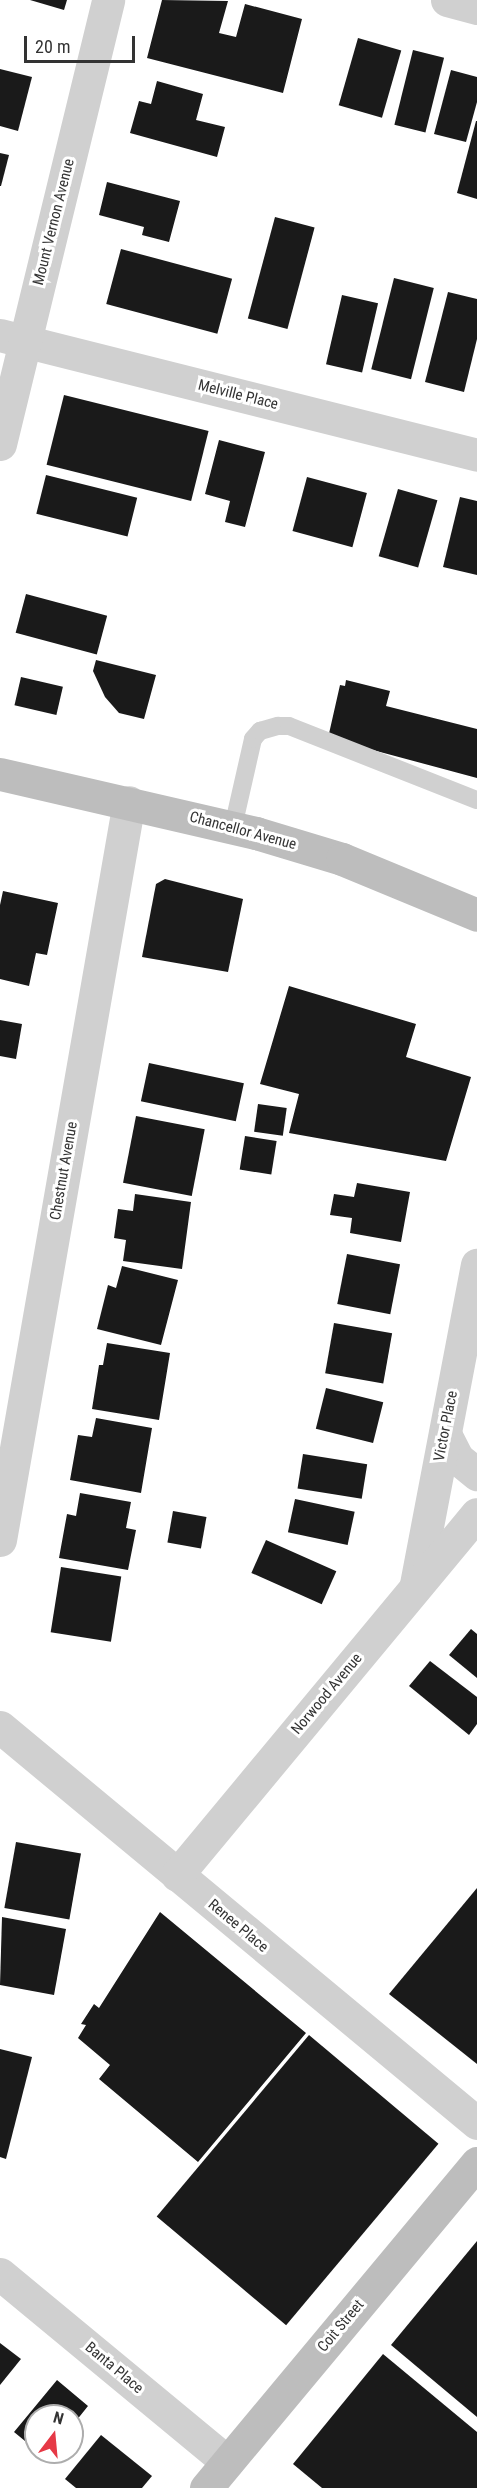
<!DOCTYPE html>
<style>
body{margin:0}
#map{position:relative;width:477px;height:2488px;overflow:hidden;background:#fff;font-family:"Roboto Condensed",sans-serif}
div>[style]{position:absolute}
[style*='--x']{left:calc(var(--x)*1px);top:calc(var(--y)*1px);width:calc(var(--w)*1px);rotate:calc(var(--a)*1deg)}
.building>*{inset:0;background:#1a1a1a;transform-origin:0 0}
.service>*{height:18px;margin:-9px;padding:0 9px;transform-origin:9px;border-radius:9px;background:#d0d0d0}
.minor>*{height:33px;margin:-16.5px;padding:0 16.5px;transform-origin:16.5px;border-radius:16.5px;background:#d0d0d0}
.secondary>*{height:33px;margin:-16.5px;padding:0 16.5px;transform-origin:16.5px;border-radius:16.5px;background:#bdbdbd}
span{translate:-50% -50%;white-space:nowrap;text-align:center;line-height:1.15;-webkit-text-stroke:6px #fff;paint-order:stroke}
.street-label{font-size:15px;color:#333}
.north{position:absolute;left:24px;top:2404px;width:60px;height:60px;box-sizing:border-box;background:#fff;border:2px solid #adadad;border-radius:50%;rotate:16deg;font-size:16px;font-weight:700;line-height:24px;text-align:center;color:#333}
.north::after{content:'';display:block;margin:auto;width:21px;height:27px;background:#e63946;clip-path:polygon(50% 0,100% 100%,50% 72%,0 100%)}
.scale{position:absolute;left:24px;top:36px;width:111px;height:27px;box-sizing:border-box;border:3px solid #333;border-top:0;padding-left:8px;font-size:18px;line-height:21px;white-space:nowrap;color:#333;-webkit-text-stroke:4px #fff;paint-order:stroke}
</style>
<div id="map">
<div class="building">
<div style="clip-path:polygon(30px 0,67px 0,64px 10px)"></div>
<div style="clip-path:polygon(162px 0,228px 1px,219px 33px,236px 37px,245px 4px,302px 19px,283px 93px,147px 58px)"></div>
<div style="left:358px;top:38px;width:45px;height:70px;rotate:16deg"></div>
<div style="left:413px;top:50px;width:32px;height:77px;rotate:14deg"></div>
<div style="clip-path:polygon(0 69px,32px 77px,18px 131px,0 126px)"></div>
<div style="clip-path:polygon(451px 70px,477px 77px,477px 102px,466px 142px,434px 134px)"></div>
<div style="clip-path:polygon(157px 81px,203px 94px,196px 120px,225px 127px,217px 157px,130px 133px,139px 101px,151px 104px)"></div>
<div style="clip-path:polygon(476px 121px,477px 121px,477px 199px,457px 193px)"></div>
<div style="clip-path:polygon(0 153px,9px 155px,1px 186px,0 186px)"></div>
<div style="clip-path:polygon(107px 182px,180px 201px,169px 242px,142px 235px,144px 227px,99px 215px)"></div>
<div style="left:275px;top:217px;width:41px;height:105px;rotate:15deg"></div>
<div style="left:121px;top:249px;width:115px;height:57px;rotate:15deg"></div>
<div style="left:394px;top:278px;width:41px;height:94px;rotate:14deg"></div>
<div style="clip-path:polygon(448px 292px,477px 299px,477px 339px,464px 392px,425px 382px)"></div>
<div style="left:342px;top:295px;width:37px;height:71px;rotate:13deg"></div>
<div style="left:64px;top:395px;width:149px;height:72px;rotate:14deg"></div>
<div style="clip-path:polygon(219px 440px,265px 452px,245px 527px,225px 522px,230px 501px,205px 494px)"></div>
<div style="left:46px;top:475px;width:94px;height:40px;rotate:14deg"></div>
<div style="left:307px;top:477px;width:62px;height:56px;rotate:15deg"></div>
<div style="left:398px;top:489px;width:41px;height:70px;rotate:16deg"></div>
<div style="clip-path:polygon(460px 497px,477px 501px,477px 575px,443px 567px)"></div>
<div style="left:26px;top:594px;width:84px;height:40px;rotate:15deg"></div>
<div style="clip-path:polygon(96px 660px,156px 675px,144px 719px,119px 713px,105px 697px,93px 671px)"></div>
<div style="left:21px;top:677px;width:43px;height:29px;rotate:13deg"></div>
<div style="clip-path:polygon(346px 680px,390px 691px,386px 706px,477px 729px,477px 778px,328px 738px,340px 685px,345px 686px)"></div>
<div style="clip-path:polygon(165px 879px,243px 899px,228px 972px,142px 957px,156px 884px)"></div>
<div style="clip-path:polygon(3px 891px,58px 903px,47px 955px,36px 953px,29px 986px,0 979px,0 905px)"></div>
<div style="clip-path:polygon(289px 986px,416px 1024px,406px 1057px,471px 1077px,446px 1161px,289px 1133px,299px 1094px,260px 1084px)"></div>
<div style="clip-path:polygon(0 1020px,22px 1024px,16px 1059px,0 1056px)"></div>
<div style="left:149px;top:1063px;width:97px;height:39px;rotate:12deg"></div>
<div style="left:258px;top:1104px;width:29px;height:28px;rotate:8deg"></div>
<div style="left:136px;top:1116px;width:70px;height:68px;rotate:11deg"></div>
<div style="left:245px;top:1136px;width:32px;height:34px;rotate:9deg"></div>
<div style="clip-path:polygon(357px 1183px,410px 1192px,401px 1242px,350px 1233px,352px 1218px,330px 1215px,334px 1194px,354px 1197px)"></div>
<div style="clip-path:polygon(135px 1194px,191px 1202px,182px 1269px,123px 1261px,126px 1240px,114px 1238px,118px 1209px,133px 1211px)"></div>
<div style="left:347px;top:1254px;width:54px;height:51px;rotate:11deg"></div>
<div style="clip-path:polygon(122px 1266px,178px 1280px,161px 1345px,97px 1329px,108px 1285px,116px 1288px)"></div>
<div style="left:334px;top:1323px;width:59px;height:51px;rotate:10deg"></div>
<div style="clip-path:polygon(107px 1343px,170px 1353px,159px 1420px,92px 1409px,99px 1365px,103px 1365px)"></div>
<div style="left:326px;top:1388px;width:59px;height:42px;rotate:14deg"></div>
<div style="clip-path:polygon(96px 1418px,152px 1428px,141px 1493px,70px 1480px,78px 1435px,92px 1437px)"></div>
<div style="left:303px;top:1454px;width:65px;height:35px;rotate:9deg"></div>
<div style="clip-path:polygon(80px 1493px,131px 1502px,126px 1528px,136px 1530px,128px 1570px,59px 1558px,67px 1514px,76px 1516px)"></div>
<div style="left:295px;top:1499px;width:61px;height:34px;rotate:12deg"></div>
<div style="left:173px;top:1511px;width:34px;height:32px;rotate:10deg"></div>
<div style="left:266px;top:1540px;width:77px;height:36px;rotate:24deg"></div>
<div style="left:61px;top:1567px;width:61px;height:66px;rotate:9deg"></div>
<div style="clip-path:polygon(471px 1629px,477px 1634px,477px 1678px,449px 1655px)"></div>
<div style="clip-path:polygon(430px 1661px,477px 1697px,477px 1724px,469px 1735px,409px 1686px)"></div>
<div style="left:16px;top:1842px;width:66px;height:67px;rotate:10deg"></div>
<div style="clip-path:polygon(477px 1888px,477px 2064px,389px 1994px)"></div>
<div style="clip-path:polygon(160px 1912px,306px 2033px,198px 2162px,99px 2079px,110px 2065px,78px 2038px,86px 2025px,81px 2024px,94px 2004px,99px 2008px)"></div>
<div style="clip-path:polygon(2px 1917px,66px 1929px,54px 1995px,0 1985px)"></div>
<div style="left:309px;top:2035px;width:169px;height:237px;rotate:40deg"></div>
<div style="clip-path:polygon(0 2049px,32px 2057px,6px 2159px,0 2157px)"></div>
<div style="clip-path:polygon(477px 2241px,477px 2417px,391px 2345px)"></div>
<div style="clip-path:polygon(0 2343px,21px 2359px,0 2385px)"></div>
<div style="clip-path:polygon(383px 2354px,477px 2432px,477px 2488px,322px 2488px,293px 2464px)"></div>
<div style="clip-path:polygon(57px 2380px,88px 2406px,72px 2426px,72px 2416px,36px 2416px,36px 2450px,14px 2432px)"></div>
<div style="clip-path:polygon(101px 2435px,152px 2476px,142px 2488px,76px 2488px,65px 2479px)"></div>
</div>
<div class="service">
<div style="--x:233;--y:827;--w:90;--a:-77.2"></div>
<div style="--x:253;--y:739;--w:11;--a:-49"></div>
<div style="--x:260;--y:731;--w:19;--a:-16"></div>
<div style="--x:278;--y:726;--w:11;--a:0"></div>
<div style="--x:289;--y:726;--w:202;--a:21.5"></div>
</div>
<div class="minor">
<div style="--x:447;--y:0;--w:31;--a:15"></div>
<div style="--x:0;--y:335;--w:492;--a:14.1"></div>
<div style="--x:0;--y:444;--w:457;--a:-76.3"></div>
<div style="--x:445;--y:1434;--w:27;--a:63"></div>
<div style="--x:457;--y:1458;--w:26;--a:39"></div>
<div style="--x:0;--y:1540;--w:749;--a:-80.09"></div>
<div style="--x:416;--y:1584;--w:325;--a:-79.2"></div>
<div style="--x:0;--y:1727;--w:620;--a:39.7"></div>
<div style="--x:177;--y:1875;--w:469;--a:-50.3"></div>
<div style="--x:0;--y:2274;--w:295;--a:39.6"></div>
</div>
<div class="secondary">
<div style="--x:0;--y:774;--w:263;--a:13"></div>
<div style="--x:256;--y:833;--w:90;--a:16.8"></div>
<div style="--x:342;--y:859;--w:146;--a:22.5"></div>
<div style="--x:206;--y:2488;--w:423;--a:-50.2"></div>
</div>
<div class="street-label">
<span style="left:54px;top:222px;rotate:-76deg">Mount Vernon Avenue</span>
<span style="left:238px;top:395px;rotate:14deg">Melville Place</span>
<span style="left:243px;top:831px;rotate:15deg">Chancellor Avenue</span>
<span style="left:64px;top:1171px;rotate:-80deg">Chestnut Avenue</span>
<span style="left:446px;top:1426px;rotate:-79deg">Victor Place</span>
<span style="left:327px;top:1694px;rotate:-50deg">Norwood Avenue</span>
<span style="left:238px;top:1926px;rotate:40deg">Renee Place</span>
<span style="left:341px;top:2326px;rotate:-50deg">Coit Street</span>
<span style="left:114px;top:2368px;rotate:40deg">Banta Place</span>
</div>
<div class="north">N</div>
<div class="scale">20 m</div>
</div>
